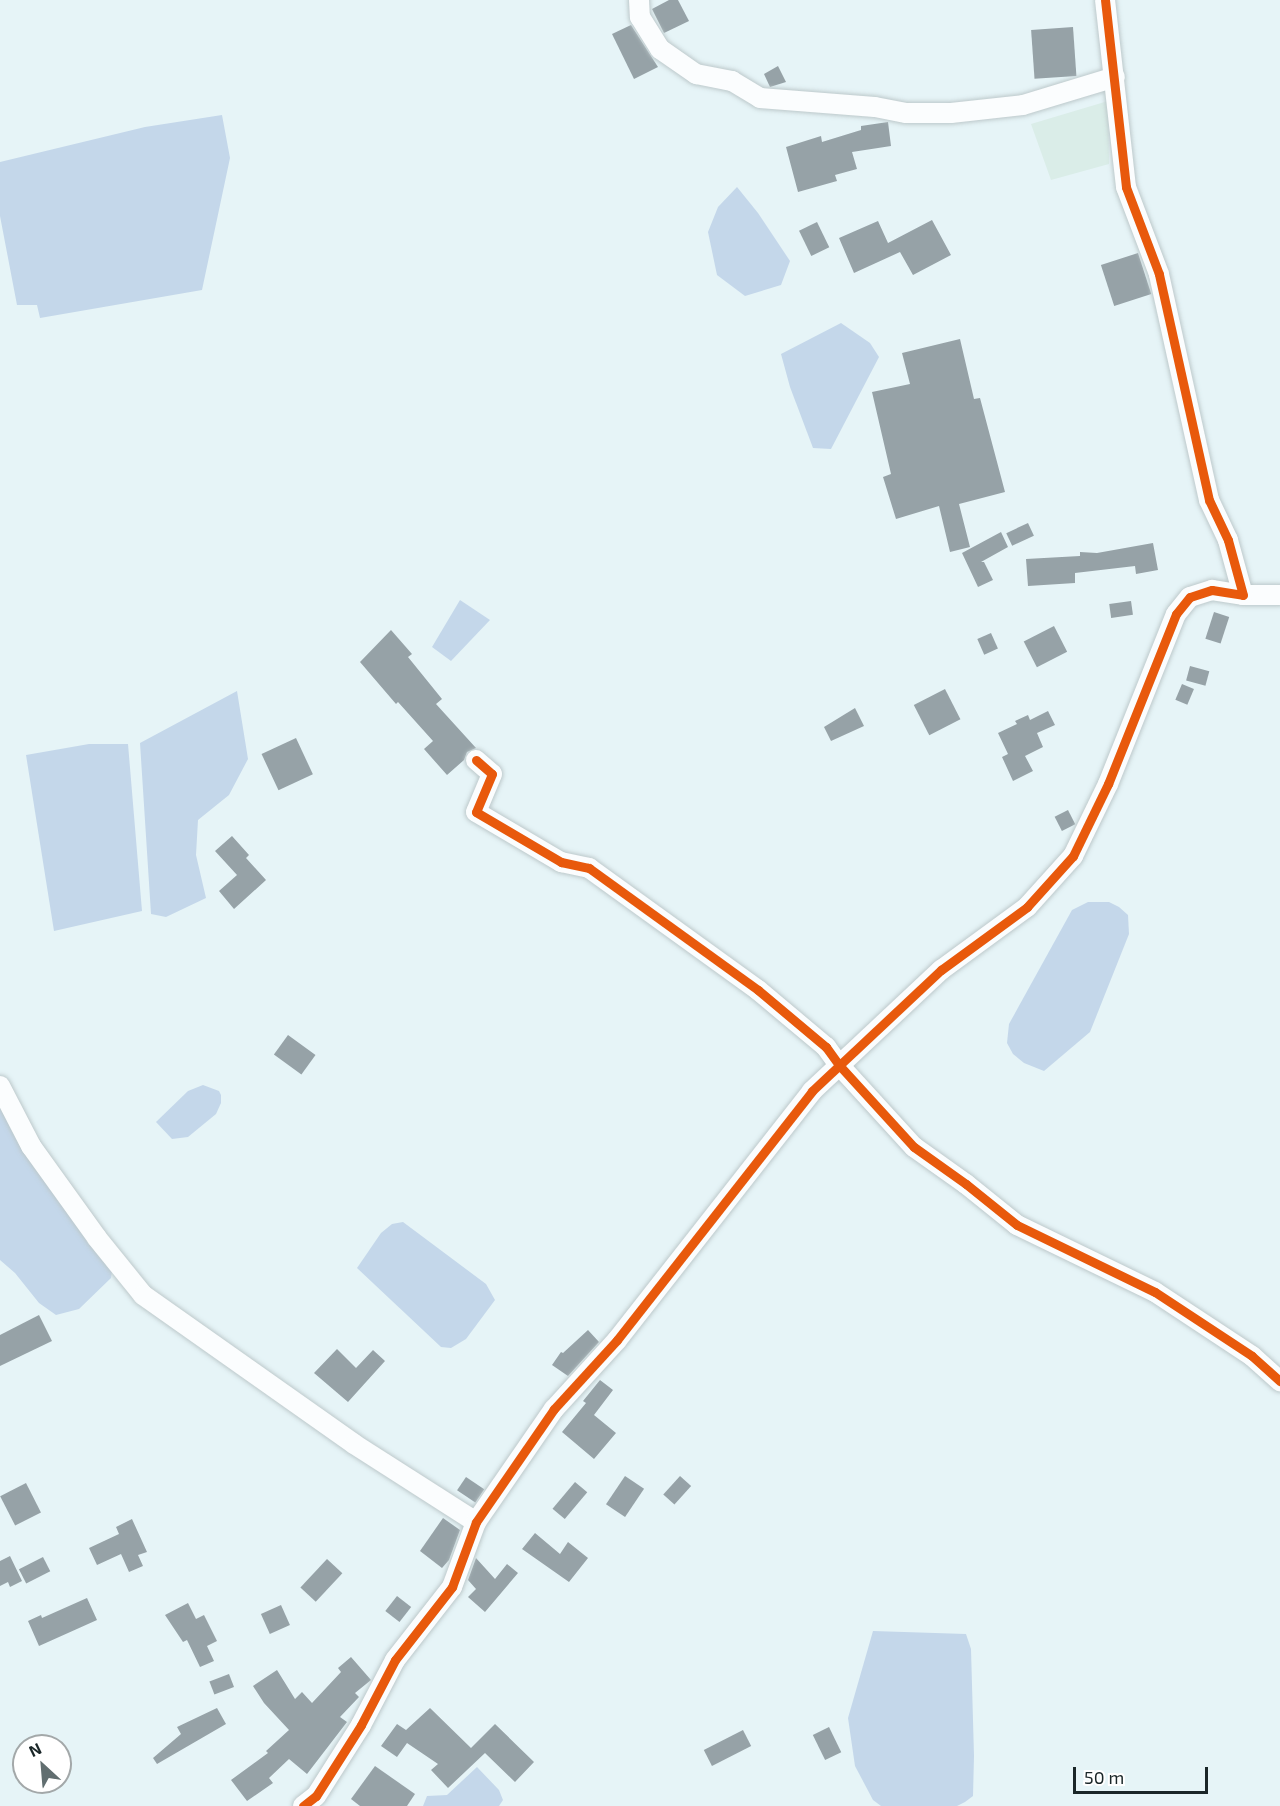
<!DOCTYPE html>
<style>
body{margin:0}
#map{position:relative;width:1280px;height:1806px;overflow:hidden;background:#e6f4f7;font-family:"Exo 2",sans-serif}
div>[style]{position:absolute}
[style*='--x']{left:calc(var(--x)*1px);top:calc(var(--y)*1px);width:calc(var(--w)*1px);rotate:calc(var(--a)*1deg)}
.green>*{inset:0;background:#daede8}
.water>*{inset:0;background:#c4d7ea}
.building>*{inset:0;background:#96a2a7;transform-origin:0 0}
.roads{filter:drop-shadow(0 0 2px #bdc9cb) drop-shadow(0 0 2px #bdc9cb)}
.street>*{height:20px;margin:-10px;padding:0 10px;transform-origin:10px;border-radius:10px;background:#fbfdfe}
.cycleway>*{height:9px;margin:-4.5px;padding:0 4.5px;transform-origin:4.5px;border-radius:4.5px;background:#e8590c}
span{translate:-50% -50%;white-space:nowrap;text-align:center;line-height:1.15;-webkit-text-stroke:6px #fff;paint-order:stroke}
.north{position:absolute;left:12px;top:1734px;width:60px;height:60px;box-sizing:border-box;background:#fff;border:2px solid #a3a8a9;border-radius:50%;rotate:334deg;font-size:16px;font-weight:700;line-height:24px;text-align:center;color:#1a2628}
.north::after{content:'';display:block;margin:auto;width:21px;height:27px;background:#616e70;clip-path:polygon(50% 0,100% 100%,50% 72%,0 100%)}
.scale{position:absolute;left:1073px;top:1767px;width:135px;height:27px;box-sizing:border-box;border:3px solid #1a2628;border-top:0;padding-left:8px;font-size:18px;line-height:21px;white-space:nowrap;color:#1a2628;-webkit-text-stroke:4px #fff;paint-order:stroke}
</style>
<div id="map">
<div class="green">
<div style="clip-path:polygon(1108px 101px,1109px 164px,1051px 180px,1031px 124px)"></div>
</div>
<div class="water">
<div style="clip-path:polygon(222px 115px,230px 158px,202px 290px,40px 318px,37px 305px,17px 305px,0 216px,0 162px,145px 127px)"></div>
<div style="clip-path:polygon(737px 187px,758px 213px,790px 261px,781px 285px,745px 296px,717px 275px,708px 232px,718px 207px)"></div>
<div style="clip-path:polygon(841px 323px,870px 343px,879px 357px,831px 449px,813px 448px,790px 387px,781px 354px)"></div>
<div style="clip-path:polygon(460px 600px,490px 620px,451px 661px,432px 647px)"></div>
<div style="clip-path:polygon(237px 691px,248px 759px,229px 795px,198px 820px,196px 855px,206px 898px,166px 917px,151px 914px,140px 743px)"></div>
<div style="clip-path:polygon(89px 744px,128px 744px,142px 911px,54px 931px,26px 755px)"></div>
<div style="clip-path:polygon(1088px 902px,1109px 902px,1119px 907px,1128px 915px,1129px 934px,1090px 1032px,1044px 1071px,1024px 1063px,1013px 1054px,1007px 1043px,1009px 1024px,1072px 910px)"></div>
<div style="clip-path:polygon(203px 1085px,219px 1091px,221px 1095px,221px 1103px,216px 1114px,188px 1137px,172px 1139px,156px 1122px,188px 1091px)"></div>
<div style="clip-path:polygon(0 1093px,113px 1264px,111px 1278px,79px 1309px,56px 1315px,39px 1303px,15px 1273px,0 1260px)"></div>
<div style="clip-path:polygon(403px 1222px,486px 1284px,495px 1300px,466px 1339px,451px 1348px,441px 1347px,357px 1268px,381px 1233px,392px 1224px)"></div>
<div style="clip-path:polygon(873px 1631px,966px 1634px,971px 1649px,974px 1756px,973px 1796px,965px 1802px,957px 1806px,881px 1806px,873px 1800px,855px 1766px,848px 1718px)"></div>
<div style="clip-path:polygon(477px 1767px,499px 1790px,503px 1800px,499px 1806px,423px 1806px,427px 1796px,447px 1795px)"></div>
</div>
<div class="building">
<div style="clip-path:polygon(669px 0,678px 0,689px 21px,664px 33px,652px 9px)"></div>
<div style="clip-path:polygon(631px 25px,658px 67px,634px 79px,612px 34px)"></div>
<div style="left:1073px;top:27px;width:49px;height:42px;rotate:86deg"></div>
<div style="clip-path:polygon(778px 66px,786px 82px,770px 87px,764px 74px)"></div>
<div style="clip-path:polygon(888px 122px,891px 146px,852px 152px,857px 169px,835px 175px,837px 181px,798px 192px,786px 147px,821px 136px,822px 142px,861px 130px,861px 126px)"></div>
<div style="clip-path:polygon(932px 220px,951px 255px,913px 275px,900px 252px,854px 273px,839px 238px,878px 221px,888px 243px)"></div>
<div style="left:817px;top:222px;width:28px;height:20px;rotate:64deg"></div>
<div style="left:1138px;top:253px;width:43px;height:39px;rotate:72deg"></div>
<div style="clip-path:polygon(960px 339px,974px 399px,980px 398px,1005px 492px,959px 504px,970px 547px,950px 552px,939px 506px,896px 519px,883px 477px,891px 474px,872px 392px,910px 384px,902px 353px)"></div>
<div style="left:1028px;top:523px;width:14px;height:24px;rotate:65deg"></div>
<div style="clip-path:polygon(1001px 532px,1008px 547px,981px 562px,984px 562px,993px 580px,978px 587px,962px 553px)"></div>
<div style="clip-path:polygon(1153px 543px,1158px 570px,1136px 574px,1135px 566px,1075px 573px,1075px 583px,1028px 586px,1026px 559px,1080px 556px,1080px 552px,1097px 553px)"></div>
<div style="left:1131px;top:601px;width:14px;height:22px;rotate:82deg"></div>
<div style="left:1214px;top:612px;width:16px;height:28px;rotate:18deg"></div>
<div style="left:1054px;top:626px;width:29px;height:34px;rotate:63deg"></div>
<div style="clip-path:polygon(391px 630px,412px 654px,408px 657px,442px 699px,436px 704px,476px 748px,467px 752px,464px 760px,447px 775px,424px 749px,433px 741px,398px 702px,396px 704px,360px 662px)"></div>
<div style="left:991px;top:633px;width:17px;height:15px;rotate:66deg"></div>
<div style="left:1190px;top:666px;width:20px;height:15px;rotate:15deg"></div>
<div style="left:1182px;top:684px;width:13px;height:17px;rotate:23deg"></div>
<div style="left:945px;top:689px;width:34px;height:35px;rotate:63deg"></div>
<div style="clip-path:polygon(855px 708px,864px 726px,831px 741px,824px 727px)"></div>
<div style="clip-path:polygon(1048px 711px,1055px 725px,1037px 733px,1043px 747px,1025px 756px,1033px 771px,1013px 781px,1002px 757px,1008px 754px,998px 733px,1017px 724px,1015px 721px,1028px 715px,1030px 720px)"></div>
<div style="left:296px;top:738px;width:40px;height:38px;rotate:65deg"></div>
<div style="left:1068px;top:810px;width:16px;height:15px;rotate:63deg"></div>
<div style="clip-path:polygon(232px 836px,249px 855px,246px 858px,266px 880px,234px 909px,219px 891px,237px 875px,215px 851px)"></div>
<div style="left:288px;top:1035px;width:34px;height:24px;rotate:36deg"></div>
<div style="clip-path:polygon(39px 1315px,52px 1341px,0 1366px,0 1335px)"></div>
<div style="clip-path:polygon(588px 1330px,599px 1342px,568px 1376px,552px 1365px,561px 1352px,563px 1353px)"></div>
<div style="clip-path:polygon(337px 1349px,356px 1368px,373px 1350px,385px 1361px,348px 1402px,314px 1373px)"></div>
<div style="clip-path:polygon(600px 1380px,613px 1390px,594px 1415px,616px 1433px,594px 1459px,562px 1432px,586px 1403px,583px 1401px)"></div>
<div style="left:625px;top:1476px;width:23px;height:34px;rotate:34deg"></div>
<div style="left:680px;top:1476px;width:15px;height:25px;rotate:42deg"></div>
<div style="left:466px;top:1477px;width:22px;height:16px;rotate:34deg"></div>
<div style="left:575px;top:1482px;width:16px;height:35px;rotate:40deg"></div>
<div style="left:26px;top:1483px;width:33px;height:29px;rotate:63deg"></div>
<div style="clip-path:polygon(443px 1518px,460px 1530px,449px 1560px,442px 1568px,420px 1551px)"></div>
<div style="clip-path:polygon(132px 1519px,147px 1552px,138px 1555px,143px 1566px,129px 1572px,121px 1554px,97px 1565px,89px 1548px,119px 1534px,116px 1527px)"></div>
<div style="clip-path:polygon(535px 1533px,560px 1554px,568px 1542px,588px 1558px,569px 1582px,522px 1549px)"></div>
<div style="clip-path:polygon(10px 1556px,22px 1581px,10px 1587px,8px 1582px,0 1586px,0 1561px)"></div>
<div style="left:43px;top:1557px;width:16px;height:27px;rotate:63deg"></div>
<div style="clip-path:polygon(476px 1558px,495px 1579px,507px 1564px,518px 1573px,485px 1612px,468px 1597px,476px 1589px,468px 1580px)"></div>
<div style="left:327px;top:1559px;width:21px;height:39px;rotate:43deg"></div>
<div style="left:397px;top:1596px;width:18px;height:19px;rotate:38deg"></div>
<div style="clip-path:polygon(87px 1598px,97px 1620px,39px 1646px,28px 1621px,41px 1615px,42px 1618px)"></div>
<div style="clip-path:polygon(188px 1603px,196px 1619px,204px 1615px,217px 1641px,207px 1646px,214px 1661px,200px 1667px,187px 1640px,183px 1642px,165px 1615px)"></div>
<div style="left:281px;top:1605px;width:22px;height:22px;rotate:66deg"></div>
<div style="clip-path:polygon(351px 1657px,371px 1680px,355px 1693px,359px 1697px,340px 1717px,347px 1722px,307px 1774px,289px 1759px,269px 1778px,273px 1783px,247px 1801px,231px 1780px,268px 1753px,266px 1751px,289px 1730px,264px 1703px,253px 1686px,277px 1670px,295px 1699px,302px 1692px,312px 1703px,341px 1672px,338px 1668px)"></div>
<div style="left:229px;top:1674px;width:14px;height:21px;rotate:69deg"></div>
<div style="clip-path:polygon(217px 1708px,226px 1724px,157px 1764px,153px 1758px,181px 1734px,177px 1727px)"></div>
<div style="clip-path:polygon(430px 1708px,471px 1748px,495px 1724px,534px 1762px,515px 1782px,485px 1753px,448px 1788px,431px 1770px,438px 1764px,407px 1743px,397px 1757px,381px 1746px,397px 1724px,406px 1730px)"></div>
<div style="left:829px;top:1727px;width:28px;height:18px;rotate:64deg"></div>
<div style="left:743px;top:1730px;width:18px;height:44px;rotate:63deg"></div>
<div style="clip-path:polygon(375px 1766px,415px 1794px,407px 1806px,360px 1806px,351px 1799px)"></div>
</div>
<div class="roads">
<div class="street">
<div style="--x:639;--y:0;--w:17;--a:87"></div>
<div style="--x:640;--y:17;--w:38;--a:58"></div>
<div style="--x:660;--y:49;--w:44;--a:34.8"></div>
<div style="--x:696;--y:74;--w:37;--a:11"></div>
<div style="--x:732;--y:81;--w:33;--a:31"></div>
<div style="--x:760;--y:98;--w:115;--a:4.5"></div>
<div style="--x:875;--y:107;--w:32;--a:11"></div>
<div style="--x:906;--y:113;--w:45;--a:0"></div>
<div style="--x:951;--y:113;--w:72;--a:-6.3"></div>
<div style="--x:1023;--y:105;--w:96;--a:-16.9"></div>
<div style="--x:1243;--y:595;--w:37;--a:0"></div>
<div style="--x:476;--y:760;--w:21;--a:41"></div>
<div style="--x:492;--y:774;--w:41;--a:112.8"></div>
<div style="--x:476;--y:812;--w:99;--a:30.5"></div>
<div style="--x:561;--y:862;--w:29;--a:12"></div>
<div style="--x:589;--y:868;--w:208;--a:35.8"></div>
<div style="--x:758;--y:990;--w:89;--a:40"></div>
<div style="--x:826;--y:1047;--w:22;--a:54"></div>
<div style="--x:839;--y:1065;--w:111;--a:47.6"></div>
<div style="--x:914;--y:1147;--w:64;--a:35.4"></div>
<div style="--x:966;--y:1184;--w:65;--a:38.8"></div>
<div style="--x:1017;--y:1225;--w:153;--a:25.9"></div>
<div style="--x:1155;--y:1292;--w:116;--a:33.4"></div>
<div style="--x:1252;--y:1356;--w:38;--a:42"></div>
<div style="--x:0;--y:1086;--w:68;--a:62.7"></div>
<div style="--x:31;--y:1146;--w:113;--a:54.3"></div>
<div style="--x:97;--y:1238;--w:73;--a:51.1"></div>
<div style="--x:143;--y:1295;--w:258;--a:35.2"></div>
<div style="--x:354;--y:1444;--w:145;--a:32.6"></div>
<div style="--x:303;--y:1806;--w:16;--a:-38"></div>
<div style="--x:316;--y:1796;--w:84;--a:-57.6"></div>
<div style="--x:361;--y:1725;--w:73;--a:-62.4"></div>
<div style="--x:395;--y:1660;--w:93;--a:-52"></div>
<div style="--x:452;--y:1587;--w:69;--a:-69.7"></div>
<div style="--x:476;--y:1522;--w:137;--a:-55.4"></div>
<div style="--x:554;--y:1409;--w:93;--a:-47.6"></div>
<div style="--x:617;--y:1340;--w:316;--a:-51.9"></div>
<div style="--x:812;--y:1091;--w:177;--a:-43.2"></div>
<div style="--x:941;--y:970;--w:107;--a:-36.2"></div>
<div style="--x:1027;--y:907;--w:69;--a:-48"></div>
<div style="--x:1073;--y:856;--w:80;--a:-64.1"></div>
<div style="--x:1108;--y:784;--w:183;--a:-68.2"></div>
<div style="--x:1176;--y:614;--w:22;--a:-51"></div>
<div style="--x:1190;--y:597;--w:23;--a:-18"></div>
<div style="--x:1212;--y:590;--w:31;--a:9"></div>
<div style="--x:1243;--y:595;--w:57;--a:-105.3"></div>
<div style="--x:1228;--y:540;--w:44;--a:-115.4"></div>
<div style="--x:1209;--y:500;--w:231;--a:-102.5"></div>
<div style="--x:1159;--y:274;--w:93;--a:-110.8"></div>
<div style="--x:1126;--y:187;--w:188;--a:-96.4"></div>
</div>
</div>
<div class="cycleway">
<div style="--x:476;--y:760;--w:21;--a:41"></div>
<div style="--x:492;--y:774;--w:41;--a:112.8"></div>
<div style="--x:476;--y:812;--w:99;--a:30.5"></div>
<div style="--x:561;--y:862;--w:29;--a:12"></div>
<div style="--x:589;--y:868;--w:208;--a:35.8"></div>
<div style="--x:758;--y:990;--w:89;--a:40"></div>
<div style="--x:826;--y:1047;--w:22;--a:54"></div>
<div style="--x:839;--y:1065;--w:111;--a:47.6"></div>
<div style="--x:914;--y:1147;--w:64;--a:35.4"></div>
<div style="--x:966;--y:1184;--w:65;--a:38.8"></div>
<div style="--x:1017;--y:1225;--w:153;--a:25.9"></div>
<div style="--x:1155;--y:1292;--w:116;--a:33.4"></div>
<div style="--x:1252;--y:1356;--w:38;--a:42"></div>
<div style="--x:303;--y:1806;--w:16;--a:-38"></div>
<div style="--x:316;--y:1796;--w:84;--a:-57.6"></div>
<div style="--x:361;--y:1725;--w:73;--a:-62.4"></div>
<div style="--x:395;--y:1660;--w:93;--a:-52"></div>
<div style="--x:452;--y:1587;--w:69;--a:-69.7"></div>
<div style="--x:476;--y:1522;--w:137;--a:-55.4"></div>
<div style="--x:554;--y:1409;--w:93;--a:-47.6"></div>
<div style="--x:617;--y:1340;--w:316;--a:-51.9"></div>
<div style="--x:812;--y:1091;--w:177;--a:-43.2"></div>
<div style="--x:941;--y:970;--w:107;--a:-36.2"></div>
<div style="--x:1027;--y:907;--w:69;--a:-48"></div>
<div style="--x:1073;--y:856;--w:80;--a:-64.1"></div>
<div style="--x:1108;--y:784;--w:183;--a:-68.2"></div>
<div style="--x:1176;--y:614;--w:22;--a:-51"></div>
<div style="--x:1190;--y:597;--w:23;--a:-18"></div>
<div style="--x:1212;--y:590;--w:31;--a:9"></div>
<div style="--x:1243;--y:595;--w:57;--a:-105.3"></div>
<div style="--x:1228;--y:540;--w:44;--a:-115.4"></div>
<div style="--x:1209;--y:500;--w:231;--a:-102.5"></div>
<div style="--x:1159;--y:274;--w:93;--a:-110.8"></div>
<div style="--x:1126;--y:187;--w:188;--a:-96.4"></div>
</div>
<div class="north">N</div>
<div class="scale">50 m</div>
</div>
